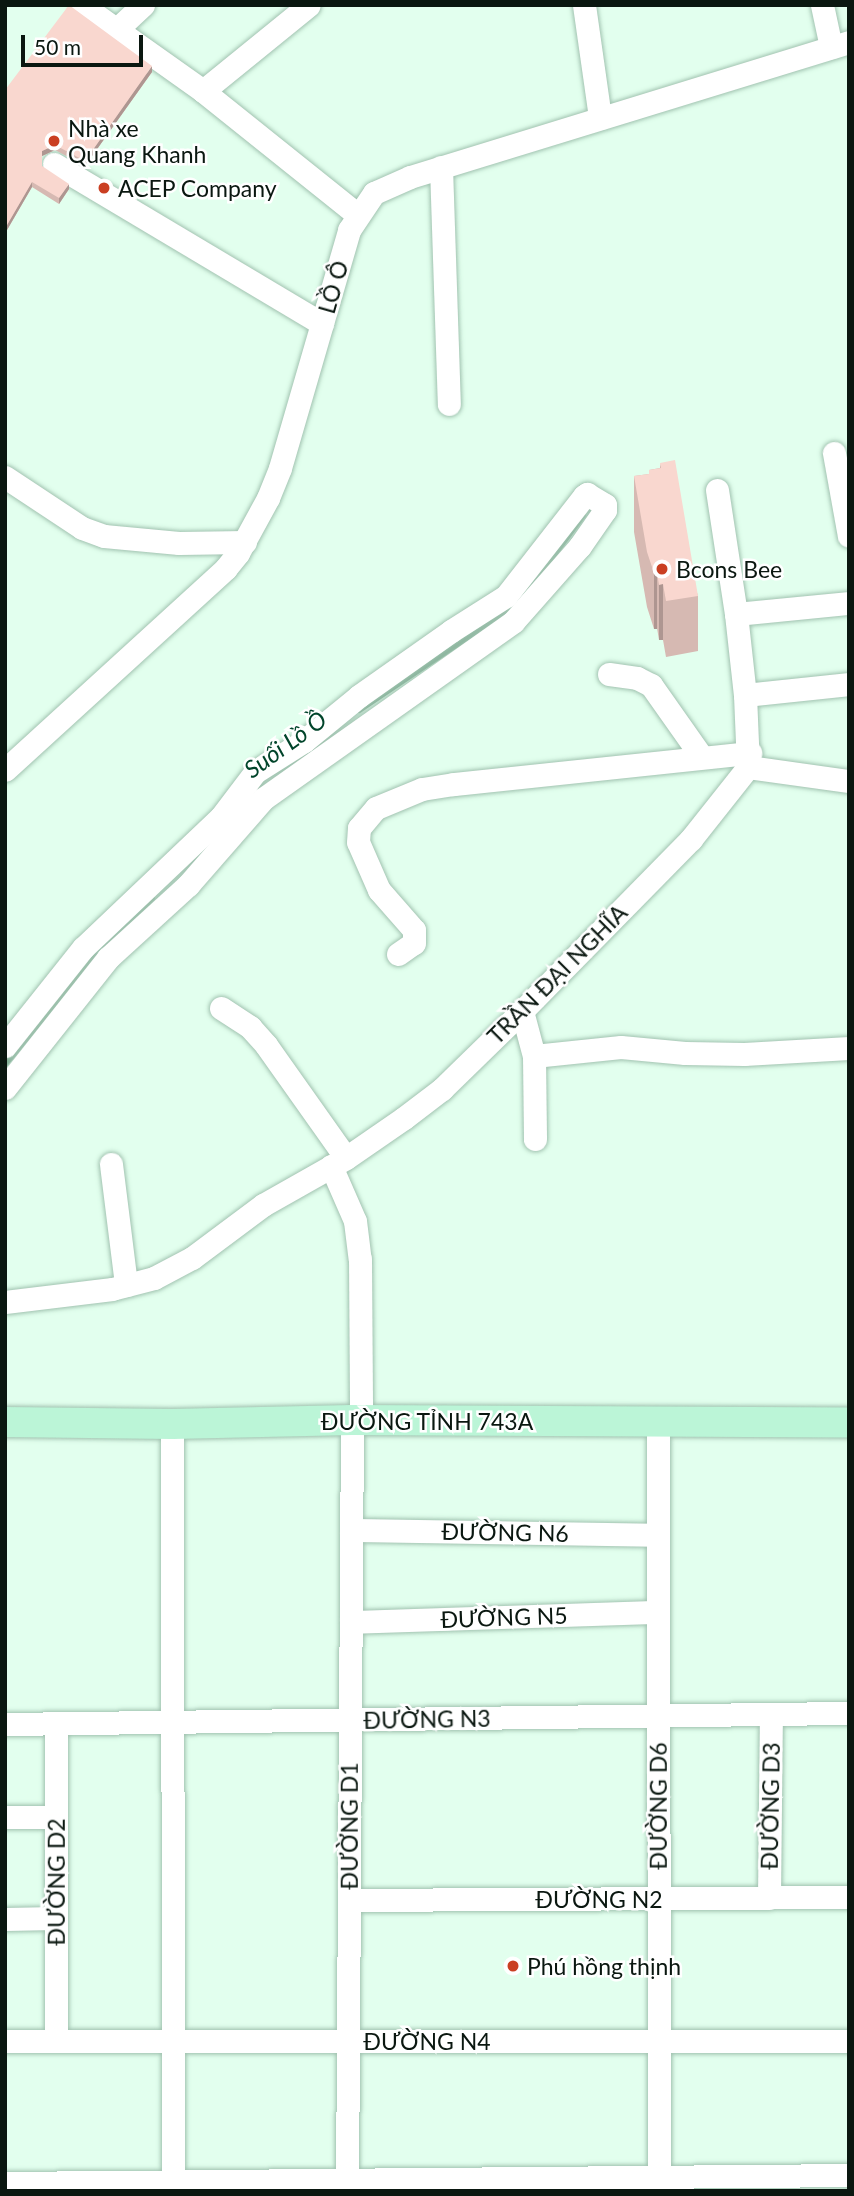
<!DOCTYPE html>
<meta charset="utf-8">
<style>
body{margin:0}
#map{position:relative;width:854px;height:2196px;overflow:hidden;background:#e2ffee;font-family:Lato,sans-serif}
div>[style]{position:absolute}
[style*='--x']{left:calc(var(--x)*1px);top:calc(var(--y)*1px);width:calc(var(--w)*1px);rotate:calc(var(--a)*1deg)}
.stream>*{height:5px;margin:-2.5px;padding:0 2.5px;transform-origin:2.5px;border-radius:2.5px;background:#77a98d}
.roads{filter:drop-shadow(0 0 2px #a1c3b0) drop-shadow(0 0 2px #a1c3b0)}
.minor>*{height:23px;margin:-11.5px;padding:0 11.5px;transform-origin:11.5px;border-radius:11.5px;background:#fff}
.major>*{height:30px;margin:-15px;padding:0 15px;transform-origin:15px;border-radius:15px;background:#bbf5d7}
.wall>*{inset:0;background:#d6b9b2}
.shaded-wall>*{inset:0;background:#ae9691;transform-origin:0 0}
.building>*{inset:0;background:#f9d7cf}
.dots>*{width:19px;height:19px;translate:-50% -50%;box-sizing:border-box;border:4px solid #fff;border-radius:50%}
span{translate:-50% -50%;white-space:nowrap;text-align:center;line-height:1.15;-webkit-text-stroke:5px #fff;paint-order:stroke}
.poi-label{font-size:23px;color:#0a1710}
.left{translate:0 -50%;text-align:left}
.street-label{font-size:23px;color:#0a1710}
.water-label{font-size:24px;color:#00442a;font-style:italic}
.frame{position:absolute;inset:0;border:7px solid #0a1710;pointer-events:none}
.scale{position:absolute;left:21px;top:35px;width:122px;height:32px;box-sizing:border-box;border:4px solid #0a1710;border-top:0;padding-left:9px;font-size:21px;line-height:24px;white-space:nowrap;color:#0a1710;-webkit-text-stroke:5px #fff;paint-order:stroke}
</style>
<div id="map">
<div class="stream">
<div style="--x:533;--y:583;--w:84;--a:-53.7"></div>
<div style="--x:359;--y:710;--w:187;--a:-33.9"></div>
<div style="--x:5;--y:1064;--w:142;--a:-50.7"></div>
<div style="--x:95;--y:954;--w:80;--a:-44.5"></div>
</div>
<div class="roads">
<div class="minor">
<div style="--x:82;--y:5;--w:148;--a:35.4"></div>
<div style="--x:203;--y:91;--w:198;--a:38.7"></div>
<div style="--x:584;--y:5;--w:114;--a:81.9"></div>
<div style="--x:822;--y:5;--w:43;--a:77.9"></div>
<div style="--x:116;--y:30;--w:37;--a:-43"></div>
<div style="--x:203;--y:91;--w:136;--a:-39.1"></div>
<div style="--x:54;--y:164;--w:312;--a:30.8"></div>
<div style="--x:441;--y:167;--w:237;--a:88.1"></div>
<div style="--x:834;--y:453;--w:84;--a:79.8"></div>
<div style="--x:5;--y:477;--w:92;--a:33.5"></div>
<div style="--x:82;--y:528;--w:23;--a:20"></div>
<div style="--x:104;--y:536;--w:75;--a:5.3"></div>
<div style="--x:179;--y:543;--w:66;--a:-0.9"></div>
<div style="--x:717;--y:490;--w:125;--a:81.3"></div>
<div style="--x:736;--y:614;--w:81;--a:83.7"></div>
<div style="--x:745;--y:695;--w:72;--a:87.6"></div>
<div style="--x:736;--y:614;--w:114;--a:-5.6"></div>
<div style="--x:609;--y:674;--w:28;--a:8"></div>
<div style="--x:637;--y:678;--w:16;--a:27"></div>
<div style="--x:651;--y:685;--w:87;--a:54.8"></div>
<div style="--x:745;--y:695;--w:105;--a:-6"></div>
<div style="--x:748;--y:767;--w:102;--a:7.9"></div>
<div style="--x:5;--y:770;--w:299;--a:-42.4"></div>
<div style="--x:226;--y:568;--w:19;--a:-51"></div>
<div style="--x:238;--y:553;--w:63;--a:-61.4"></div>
<div style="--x:268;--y:498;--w:32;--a:-68"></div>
<div style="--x:280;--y:468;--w:248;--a:-73.8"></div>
<div style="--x:349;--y:230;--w:45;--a:-56"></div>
<div style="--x:374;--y:193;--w:39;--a:-24"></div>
<div style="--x:410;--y:177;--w:459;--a:-17.1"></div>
<div style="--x:398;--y:954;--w:19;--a:-35"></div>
<div style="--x:414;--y:943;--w:13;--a:-90"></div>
<div style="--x:414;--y:930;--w:53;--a:-131.2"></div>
<div style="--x:379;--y:890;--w:52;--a:-113.6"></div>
<div style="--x:358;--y:842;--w:14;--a:-86"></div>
<div style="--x:359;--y:828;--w:26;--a:-50"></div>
<div style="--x:376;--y:808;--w:50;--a:-22.4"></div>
<div style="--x:422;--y:789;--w:32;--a:-9"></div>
<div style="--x:454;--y:784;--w:298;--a:-6"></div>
<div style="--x:221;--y:1008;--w:35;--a:33"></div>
<div style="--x:250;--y:1027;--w:24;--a:48"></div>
<div style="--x:266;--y:1045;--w:138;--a:54.7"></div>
<div style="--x:522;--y:1011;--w:47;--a:75.1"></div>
<div style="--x:534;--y:1056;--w:87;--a:-5.9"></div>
<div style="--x:621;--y:1047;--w:64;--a:5.4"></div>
<div style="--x:685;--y:1053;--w:59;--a:1"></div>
<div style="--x:744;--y:1054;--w:105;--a:-3.3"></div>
<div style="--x:5;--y:1046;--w:125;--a:-51.5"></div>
<div style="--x:83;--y:948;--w:190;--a:-43.5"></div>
<div style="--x:221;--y:817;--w:56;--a:-52.9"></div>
<div style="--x:255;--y:772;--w:58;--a:-32.3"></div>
<div style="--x:304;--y:741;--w:71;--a:-39.3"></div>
<div style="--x:359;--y:696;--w:113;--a:-35.2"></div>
<div style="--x:451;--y:631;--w:65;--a:-32.5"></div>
<div style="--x:506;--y:596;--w:127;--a:-52"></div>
<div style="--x:584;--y:496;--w:4;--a:-34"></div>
<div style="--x:587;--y:494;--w:21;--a:31"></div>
<div style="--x:605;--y:505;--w:5;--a:90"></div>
<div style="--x:605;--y:510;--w:44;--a:124.8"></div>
<div style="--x:580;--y:546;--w:101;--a:131.4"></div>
<div style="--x:513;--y:622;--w:306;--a:144.7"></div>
<div style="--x:263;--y:799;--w:114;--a:131.1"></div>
<div style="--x:188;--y:885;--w:108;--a:137.6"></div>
<div style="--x:108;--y:958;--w:166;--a:128.4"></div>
<div style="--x:534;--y:1056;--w:83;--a:89.3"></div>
<div style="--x:111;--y:1164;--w:122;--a:82.9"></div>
<div style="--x:331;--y:1166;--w:60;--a:66.4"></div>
<div style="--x:355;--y:1221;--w:38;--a:83"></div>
<div style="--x:360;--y:1259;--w:161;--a:89.6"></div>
<div style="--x:5;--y:1302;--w:108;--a:-6.9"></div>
<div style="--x:112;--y:1289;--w:43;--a:-14.7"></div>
<div style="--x:154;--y:1278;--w:43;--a:-27.8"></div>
<div style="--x:192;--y:1258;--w:89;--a:-36.7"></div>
<div style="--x:263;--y:1205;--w:95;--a:-29.5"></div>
<div style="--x:346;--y:1158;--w:70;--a:-34.6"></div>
<div style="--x:404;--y:1118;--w:48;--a:-37.3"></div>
<div style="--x:442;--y:1089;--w:112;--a:-44.3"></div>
<div style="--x:522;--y:1011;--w:241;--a:-45.5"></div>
<div style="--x:691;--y:839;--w:92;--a:-51.6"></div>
<div style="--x:658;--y:1422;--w:769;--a:89.93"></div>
<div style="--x:172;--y:1424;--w:757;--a:89.92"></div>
<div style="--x:351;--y:1530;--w:307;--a:0.9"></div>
<div style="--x:351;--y:1622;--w:306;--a:-1.9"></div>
<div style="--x:5;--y:1724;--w:844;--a:-0.75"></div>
<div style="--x:56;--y:1724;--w:317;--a:90"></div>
<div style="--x:5;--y:1817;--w:51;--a:0"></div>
<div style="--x:769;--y:1898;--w:184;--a:-89.4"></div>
<div style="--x:349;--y:1900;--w:500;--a:-0.34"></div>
<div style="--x:5;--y:1919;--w:51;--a:-1.1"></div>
<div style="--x:5;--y:2041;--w:844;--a:0"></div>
<div style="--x:5;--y:2183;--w:844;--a:-0.54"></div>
<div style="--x:347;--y:2191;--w:771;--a:-89.63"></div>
</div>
<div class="major">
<div style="--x:5;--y:1422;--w:167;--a:0.7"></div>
<div style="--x:172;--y:1424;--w:180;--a:-1.3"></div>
<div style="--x:352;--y:1420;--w:497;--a:0.3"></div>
</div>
</div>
<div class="wall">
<div style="clip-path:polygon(152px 72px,85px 166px,55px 150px,42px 156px,42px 166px,69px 189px,59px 204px,32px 187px,7px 230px,5px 229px,5px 90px)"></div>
<div style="clip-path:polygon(660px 463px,698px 596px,698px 651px,666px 657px,663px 640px,659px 640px,657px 628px,654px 629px,647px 607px,634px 532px,634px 476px,649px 474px,649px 470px,660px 468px)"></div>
</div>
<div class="shaded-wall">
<div style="clip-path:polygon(152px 66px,152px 72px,85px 166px,85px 161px)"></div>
<div style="clip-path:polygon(55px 145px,55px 150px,42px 156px,42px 151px)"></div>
<div style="clip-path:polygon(32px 182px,32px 187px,7px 230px,7px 225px)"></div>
<div style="clip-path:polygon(69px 184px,69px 189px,59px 204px,59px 198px)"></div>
<div style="left:654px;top:573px;width:3px;height:56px"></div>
<div style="left:663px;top:584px;width:56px;height:4px;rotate:90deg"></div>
</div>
<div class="building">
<div style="clip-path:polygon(69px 5px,152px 66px,85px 161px,55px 145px,42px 151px,42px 166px,69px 184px,59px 198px,32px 182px,7px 225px,5px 224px,5px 90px)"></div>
<div style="clip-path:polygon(675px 460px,698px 596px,666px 601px,663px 584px,659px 585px,657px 573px,654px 573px,647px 552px,634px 476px,649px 474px,649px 470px,661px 468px,660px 463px)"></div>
</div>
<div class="dots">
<div style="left:54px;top:141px;background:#ca3f22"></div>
<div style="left:104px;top:188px;background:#ca3f22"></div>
<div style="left:662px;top:569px;background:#ca3f22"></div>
<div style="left:513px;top:1966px;background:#ca3f22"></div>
</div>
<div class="poi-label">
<span class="left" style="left:68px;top:141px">Nhà xe<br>Quang Khanh</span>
<span class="left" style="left:118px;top:188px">ACEP Company</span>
<span class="left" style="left:676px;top:569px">Bcons Bee</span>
<span class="left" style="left:527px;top:1966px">Phú hồng thịnh</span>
</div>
<div class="street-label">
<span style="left:333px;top:287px;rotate:-74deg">LỒ Ô</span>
<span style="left:557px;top:974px;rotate:-45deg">TRẦN ĐẠI NGHĨA</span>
<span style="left:427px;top:1421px">ĐƯỜNG TỈNH 743A</span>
<span style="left:505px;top:1532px;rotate:1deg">ĐƯỜNG N6</span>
<span style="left:504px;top:1617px;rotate:-2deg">ĐƯỜNG N5</span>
<span style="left:427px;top:1719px;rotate:-1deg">ĐƯỜNG N3</span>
<span style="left:658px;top:1806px;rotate:-90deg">ĐƯỜNG D6</span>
<span style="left:770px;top:1806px;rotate:-89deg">ĐƯỜNG D3</span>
<span style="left:349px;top:1826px;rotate:-90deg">ĐƯỜNG D1</span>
<span style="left:56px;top:1882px;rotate:-90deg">ĐƯỜNG D2</span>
<span style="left:599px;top:1899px">ĐƯỜNG N2</span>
<span style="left:427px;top:2041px">ĐƯỜNG N4</span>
</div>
<div class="water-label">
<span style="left:285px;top:744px;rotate:-36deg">Suối Lồ Ồ</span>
</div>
<div class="frame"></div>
<div class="scale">50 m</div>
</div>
